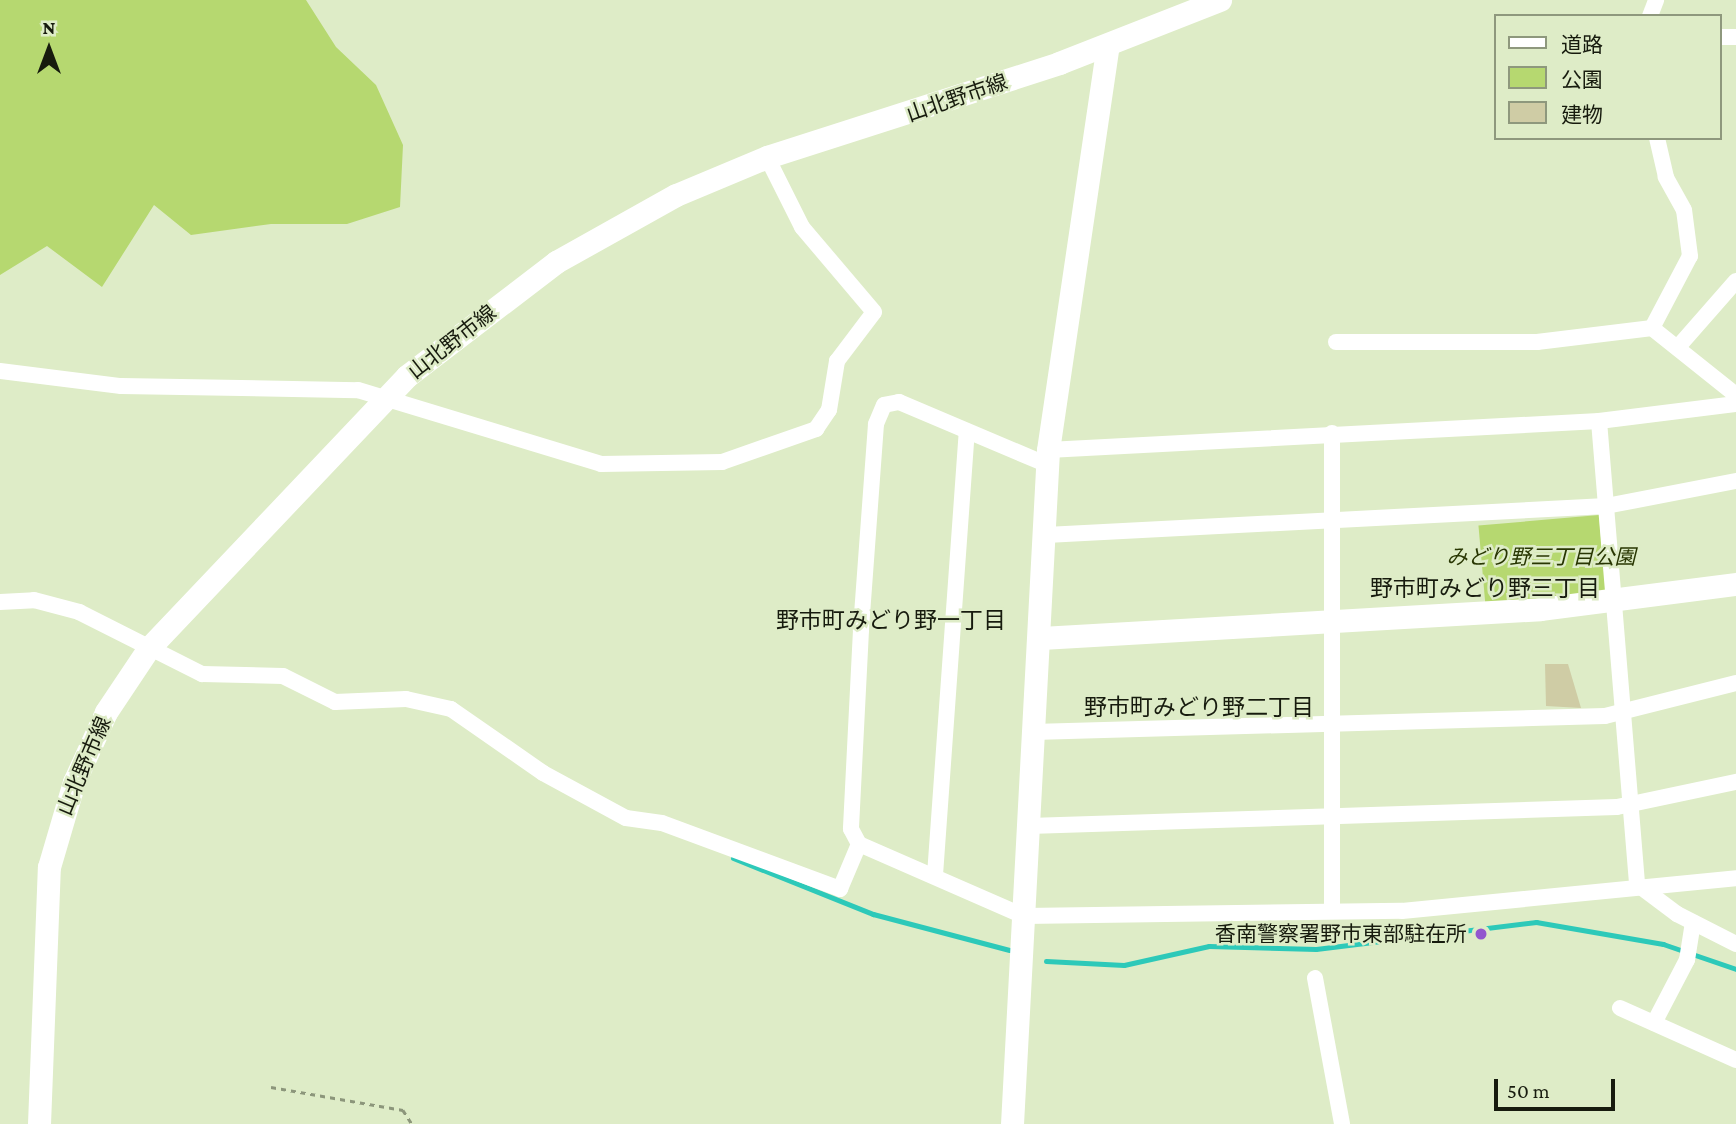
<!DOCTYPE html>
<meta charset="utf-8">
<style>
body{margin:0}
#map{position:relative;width:1736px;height:1124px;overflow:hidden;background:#deecc7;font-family:"Crimson Pro","Noto Sans JP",serif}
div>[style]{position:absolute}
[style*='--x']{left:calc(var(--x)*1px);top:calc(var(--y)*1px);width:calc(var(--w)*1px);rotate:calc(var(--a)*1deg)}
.green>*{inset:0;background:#b6d870;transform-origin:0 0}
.stream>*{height:5px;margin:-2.5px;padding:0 2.5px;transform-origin:2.5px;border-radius:2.5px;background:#2dc9b9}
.building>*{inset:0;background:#cfcca5}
.path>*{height:2.5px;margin-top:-1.25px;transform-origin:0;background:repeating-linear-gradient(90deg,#8c967b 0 5px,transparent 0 10px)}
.street>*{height:16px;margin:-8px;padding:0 8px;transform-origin:8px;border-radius:8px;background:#fff}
.secondary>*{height:23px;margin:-11.5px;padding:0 11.5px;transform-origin:11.5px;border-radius:11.5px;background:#fff}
.dots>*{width:19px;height:19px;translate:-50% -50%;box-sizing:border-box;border:4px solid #deecc7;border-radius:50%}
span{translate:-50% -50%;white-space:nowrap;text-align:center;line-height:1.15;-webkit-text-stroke:5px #deecc7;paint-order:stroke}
.street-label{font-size:21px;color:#171b0e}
.park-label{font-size:21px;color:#283602;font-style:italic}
.poi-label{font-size:21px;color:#171b0e}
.right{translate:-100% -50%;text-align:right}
.neighbourhood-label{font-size:23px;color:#171b0e}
.legend{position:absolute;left:1494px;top:14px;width:228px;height:126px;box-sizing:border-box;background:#deecc7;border:2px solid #8e987d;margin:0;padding:9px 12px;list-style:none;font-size:21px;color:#171b0e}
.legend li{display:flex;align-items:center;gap:14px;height:35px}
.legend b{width:35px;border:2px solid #8e987d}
.north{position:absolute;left:14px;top:14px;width:70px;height:70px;-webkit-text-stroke:5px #deecc7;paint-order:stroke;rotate:0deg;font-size:19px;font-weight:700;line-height:28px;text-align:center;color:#171b0e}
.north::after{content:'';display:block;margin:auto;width:24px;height:32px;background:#171b0e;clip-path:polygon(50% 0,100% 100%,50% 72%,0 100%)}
.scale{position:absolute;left:1494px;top:1079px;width:121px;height:32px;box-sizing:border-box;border:4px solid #171b0e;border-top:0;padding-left:9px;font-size:21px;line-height:24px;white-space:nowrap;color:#171b0e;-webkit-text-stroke:5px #deecc7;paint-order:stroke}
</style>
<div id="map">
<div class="green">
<div style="clip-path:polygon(0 0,306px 0,336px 47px,376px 85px,403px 145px,400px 207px,347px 224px,271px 224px,191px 235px,154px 205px,102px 287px,47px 246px,0 275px)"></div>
<div style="left:1599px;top:515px;width:81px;height:121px;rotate:85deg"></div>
</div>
<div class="stream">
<div style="--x:733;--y:858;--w:151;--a:21.8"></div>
<div style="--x:873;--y:914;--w:141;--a:14.8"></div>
<div style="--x:1046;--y:961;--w:78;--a:2.9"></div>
<div style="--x:1124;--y:965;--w:87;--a:-12.6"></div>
<div style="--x:1209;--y:946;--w:107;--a:1.6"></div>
<div style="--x:1316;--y:949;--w:222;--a:-7"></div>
<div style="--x:1536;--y:922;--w:129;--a:9.8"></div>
<div style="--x:1663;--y:944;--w:77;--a:18.9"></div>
</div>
<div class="building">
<div style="clip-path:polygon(1545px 664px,1568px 664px,1581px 708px,1546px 706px)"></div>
</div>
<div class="path">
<div style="--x:271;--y:1087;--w:134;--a:9.9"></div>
<div style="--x:403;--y:1110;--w:17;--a:57"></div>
</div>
<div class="street">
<div style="--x:1650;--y:16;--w:17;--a:-69"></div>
<div style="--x:1720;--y:37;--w:16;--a:0"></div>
<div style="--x:1652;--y:328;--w:81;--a:-62.2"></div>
<div style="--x:1690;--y:256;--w:46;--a:-97.4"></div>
<div style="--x:1684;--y:210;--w:38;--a:-119"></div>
<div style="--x:1666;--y:177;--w:40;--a:-103"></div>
<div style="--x:1336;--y:342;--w:201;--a:0"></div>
<div style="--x:1537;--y:342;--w:116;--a:-6.9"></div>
<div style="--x:1652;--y:328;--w:107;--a:38.6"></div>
<div style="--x:1678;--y:347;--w:88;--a:-48.7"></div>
<div style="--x:0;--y:371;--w:122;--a:7.1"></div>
<div style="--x:121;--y:386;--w:237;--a:1"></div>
<div style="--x:358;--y:390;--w:254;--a:16.9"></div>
<div style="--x:601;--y:464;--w:121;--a:-0.9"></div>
<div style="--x:722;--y:462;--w:100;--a:-19.3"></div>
<div style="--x:816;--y:429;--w:23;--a:-56"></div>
<div style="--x:829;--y:410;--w:50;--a:-80.7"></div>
<div style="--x:837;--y:361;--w:61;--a:-52.9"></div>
<div style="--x:874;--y:312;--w:111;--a:-130.3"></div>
<div style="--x:802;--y:227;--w:78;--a:-116.6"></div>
<div style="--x:1599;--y:421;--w:465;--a:85.3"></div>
<div style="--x:1637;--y:884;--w:50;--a:36.9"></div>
<div style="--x:1677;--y:914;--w:66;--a:27"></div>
<div style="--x:1332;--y:433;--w:478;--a:90"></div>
<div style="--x:1048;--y:450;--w:552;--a:-3.01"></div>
<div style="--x:1599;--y:421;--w:138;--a:-7.1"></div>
<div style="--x:1048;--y:465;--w:162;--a:-157.1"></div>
<div style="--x:899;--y:402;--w:15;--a:169"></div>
<div style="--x:884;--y:405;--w:21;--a:113"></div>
<div style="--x:876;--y:424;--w:207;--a:94.2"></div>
<div style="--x:861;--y:630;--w:199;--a:92.9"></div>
<div style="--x:851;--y:829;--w:17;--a:62"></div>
<div style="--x:859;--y:844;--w:180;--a:23.6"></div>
<div style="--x:1024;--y:916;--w:378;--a:-0.8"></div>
<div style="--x:1402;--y:911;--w:336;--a:-5.6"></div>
<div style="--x:1046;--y:535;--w:561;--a:-2.96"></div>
<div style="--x:1606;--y:506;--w:132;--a:-10.9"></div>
<div style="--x:0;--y:602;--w:34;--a:-3"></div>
<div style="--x:34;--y:600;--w:47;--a:14.9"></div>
<div style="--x:79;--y:612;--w:138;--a:26.8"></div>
<div style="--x:202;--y:674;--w:81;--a:1.4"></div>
<div style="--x:283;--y:676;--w:58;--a:26.6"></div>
<div style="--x:335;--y:702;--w:71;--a:-2.4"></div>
<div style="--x:406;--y:699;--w:46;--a:12.5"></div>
<div style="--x:451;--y:709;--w:112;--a:34.8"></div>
<div style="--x:543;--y:773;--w:94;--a:28.5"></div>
<div style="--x:626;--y:818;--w:36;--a:8"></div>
<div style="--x:662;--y:823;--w:190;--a:20.3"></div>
<div style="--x:840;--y:889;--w:49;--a:-67.1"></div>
<div style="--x:1033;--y:732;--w:572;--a:-1.6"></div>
<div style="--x:1605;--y:716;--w:135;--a:-14.1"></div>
<div style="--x:1029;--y:826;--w:588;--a:-1.85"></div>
<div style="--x:1617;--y:807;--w:122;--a:-11.9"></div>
<div style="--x:935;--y:875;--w:445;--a:-85.9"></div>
<div style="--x:1315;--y:978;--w:148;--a:79.5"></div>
<div style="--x:1620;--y:1008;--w:127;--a:24.1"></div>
<div style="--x:1654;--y:1023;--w:71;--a:-62.4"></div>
<div style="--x:1687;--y:960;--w:38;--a:-81"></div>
</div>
<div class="secondary">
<div style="--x:1041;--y:638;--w:500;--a:-3.3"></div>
<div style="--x:1540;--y:609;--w:198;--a:-7.3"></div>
<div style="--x:39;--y:1124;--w:257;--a:-87.8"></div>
<div style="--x:49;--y:867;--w:89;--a:-73.6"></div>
<div style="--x:74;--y:782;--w:77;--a:-65.4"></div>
<div style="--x:106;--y:712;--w:76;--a:-56.3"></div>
<div style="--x:148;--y:649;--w:376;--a:-46.5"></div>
<div style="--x:407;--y:376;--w:188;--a:-37.4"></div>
<div style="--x:556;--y:262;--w:137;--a:-29.2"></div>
<div style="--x:676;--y:195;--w:99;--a:-22.7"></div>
<div style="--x:767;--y:157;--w:307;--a:-17.8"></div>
<div style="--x:1059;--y:63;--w:173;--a:-21.4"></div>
<div style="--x:1012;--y:1124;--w:675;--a:-86.94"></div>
<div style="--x:1048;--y:450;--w:409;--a:-81.6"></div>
</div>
<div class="dots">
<div style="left:1481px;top:934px;background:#9257ce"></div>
</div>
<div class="street-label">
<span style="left:957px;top:98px;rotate:-19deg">山北野市線</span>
<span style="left:452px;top:342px;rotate:-38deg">山北野市線</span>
<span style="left:84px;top:766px;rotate:-67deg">山北野市線</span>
</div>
<div class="park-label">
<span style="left:1541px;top:557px">みどり野三丁目公園</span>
</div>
<div class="poi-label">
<span class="right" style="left:1467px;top:934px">香南警察署野市東部駐在所</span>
</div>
<div class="neighbourhood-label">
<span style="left:1485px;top:588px">野市町みどり野三丁目</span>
<span style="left:891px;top:620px">野市町みどり野一丁目</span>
<span style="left:1199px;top:707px">野市町みどり野二丁目</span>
</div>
<ul class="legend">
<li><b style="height:9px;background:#fff"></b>道路</li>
<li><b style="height:19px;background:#b6d870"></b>公園</li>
<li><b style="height:19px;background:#cfcca5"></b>建物</li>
</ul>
<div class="north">N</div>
<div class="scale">50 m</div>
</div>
